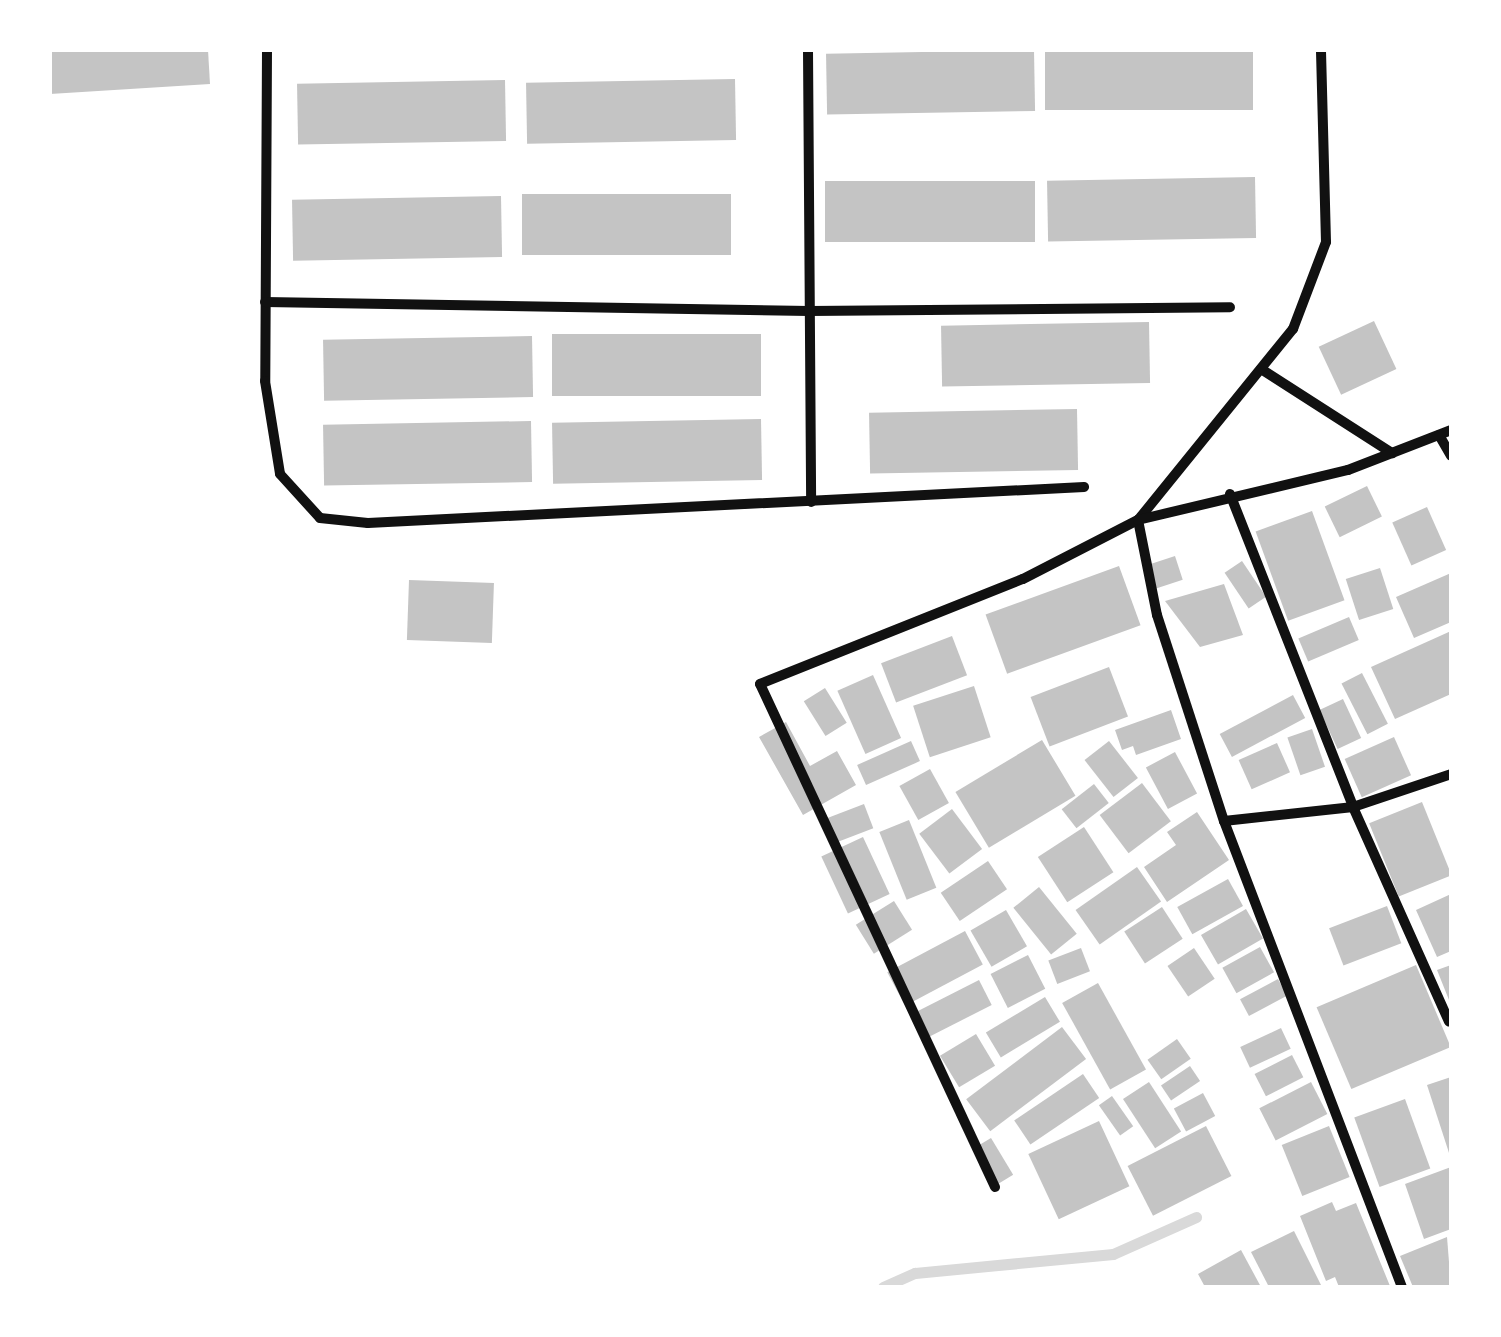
<!DOCTYPE html>
<style>
body{margin:0}
#map{position:relative;width:1501px;height:1337px;overflow:hidden;background:#fff;font-family:Lato,sans-serif}
div>[style]{position:absolute}
[style*='--x']{left:calc(var(--x)*1px);top:calc(var(--y)*1px);width:calc(var(--w)*1px);rotate:calc(var(--a)*1deg)}
.stream>*{height:11px;margin:-5.5px;padding:0 5.5px;transform-origin:5.5px;border-radius:5.5px;background:#d9d9d9}
.building>*{inset:0;background:#c4c4c4;transform-origin:0 0}
.minor>*{height:10px;margin:-5px;padding:0 5px;transform-origin:5px;border-radius:5px;background:#111}
span{translate:-50% -50%;white-space:nowrap;text-align:center;line-height:1.15;-webkit-text-stroke:10px #fff;paint-order:stroke}
.frame{position:absolute;inset:0;border:52px solid #fff;pointer-events:none}
</style>
<div id="map">
<div class="stream">
<div style="--x:883;--y:1287;--w:35;--a:-24"></div>
<div style="--x:915;--y:1273;--w:199;--a:-5.5"></div>
<div style="--x:1113;--y:1254;--w:91;--a:-24"></div>
</div>
<div class="building">
<div style="clip-path:polygon(50px 50px,208px 50px,210px 84px,50px 94px)"></div>
<div style="left:1034px;top:50px;width:61px;height:208px;rotate:89deg"></div>
<div style="left:1045px;top:50px;width:208px;height:60px"></div>
<div style="left:735px;top:79px;width:61px;height:209px;rotate:89deg"></div>
<div style="left:505px;top:80px;width:61px;height:208px;rotate:89deg"></div>
<div style="left:1255px;top:177px;width:61px;height:208px;rotate:89deg"></div>
<div style="left:1035px;top:181px;width:61px;height:210px;rotate:90deg"></div>
<div style="left:731px;top:194px;width:61px;height:209px;rotate:90deg"></div>
<div style="left:501px;top:196px;width:61px;height:209px;rotate:89deg"></div>
<div style="left:1374px;top:321px;width:53px;height:61px;rotate:65deg"></div>
<div style="left:1149px;top:322px;width:61px;height:208px;rotate:89deg"></div>
<div style="left:761px;top:334px;width:62px;height:209px;rotate:90deg"></div>
<div style="left:532px;top:336px;width:61px;height:209px;rotate:89deg"></div>
<div style="left:1077px;top:409px;width:61px;height:208px;rotate:89deg"></div>
<div style="left:761px;top:419px;width:61px;height:209px;rotate:89deg"></div>
<div style="left:531px;top:421px;width:61px;height:208px;rotate:89deg"></div>
<div style="left:1367px;top:486px;width:34px;height:47px;rotate:64deg"></div>
<div style="left:1427px;top:507px;width:47px;height:38px;rotate:66deg"></div>
<div style="left:1312px;top:511px;width:95px;height:60px;rotate:70deg"></div>
<div style="left:1175px;top:556px;width:25px;height:28px;rotate:72deg"></div>
<div style="left:1242px;top:561px;width:43px;height:21px;rotate:56deg"></div>
<div style="left:1119px;top:566px;width:63px;height:142px;rotate:70deg"></div>
<div style="left:1380px;top:568px;width:43px;height:36px;rotate:72deg"></div>
<div style="clip-path:polygon(1451px 573px,1451px 622px,1414px 638px,1396px 597px)"></div>
<div style="left:409px;top:580px;width:85px;height:60px;rotate:2deg"></div>
<div style="clip-path:polygon(1224px 584px,1243px 635px,1200px 647px,1165px 601px)"></div>
<div style="left:1349px;top:617px;width:25px;height:55px;rotate:67deg"></div>
<div style="clip-path:polygon(1451px 631px,1451px 694px,1395px 719px,1371px 667px)"></div>
<div style="left:952px;top:636px;width:42px;height:76px;rotate:69deg"></div>
<div style="left:1109px;top:667px;width:53px;height:84px;rotate:69deg"></div>
<div style="left:1362px;top:673px;width:57px;height:23px;rotate:63deg"></div>
<div style="left:873px;top:675px;width:69px;height:39px;rotate:66deg"></div>
<div style="left:974px;top:686px;width:54px;height:64px;rotate:72deg"></div>
<div style="left:825px;top:688px;width:41px;height:25px;rotate:58deg"></div>
<div style="left:1293px;top:695px;width:26px;height:83px;rotate:62deg"></div>
<div style="left:1343px;top:699px;width:43px;height:26px;rotate:65deg"></div>
<div style="clip-path:polygon(1171px 710px,1181px 739px,1136px 755px,1133px 746px,1122px 750px,1115px 730px)"></div>
<div style="clip-path:polygon(786px 722px,810px 766px,837px 751px,856px 785px,803px 815px,759px 737px)"></div>
<div style="left:1312px;top:729px;width:40px;height:26px;rotate:71deg"></div>
<div style="left:1394px;top:737px;width:42px;height:54px;rotate:66deg"></div>
<div style="left:1042px;top:740px;width:65px;height:101px;rotate:59deg"></div>
<div style="left:911px;top:741px;width:22px;height:59px;rotate:66deg"></div>
<div style="left:1109px;top:741px;width:47px;height:31px;rotate:52deg"></div>
<div style="left:1277px;top:743px;width:32px;height:42px;rotate:66deg"></div>
<div style="left:1175px;top:752px;width:47px;height:33px;rotate:62deg"></div>
<div style="left:930px;top:769px;width:39px;height:35px;rotate:61deg"></div>
<div style="left:1142px;top:783px;width:48px;height:53px;rotate:53deg"></div>
<div style="left:1094px;top:784px;width:24px;height:41px;rotate:52deg"></div>
<div style="left:1422px;top:802px;width:79px;height:57px;rotate:68deg"></div>
<div style="left:864px;top:804px;width:26px;height:44px;rotate:69deg"></div>
<div style="left:952px;top:809px;width:50px;height:41px;rotate:53deg"></div>
<div style="clip-path:polygon(1197px 812px,1229px 860px,1167px 902px,1144px 867px,1176px 845px,1167px 832px)"></div>
<div style="left:909px;top:820px;width:73px;height:32px;rotate:68deg"></div>
<div style="left:1084px;top:827px;width:54px;height:55px;rotate:57deg"></div>
<div style="left:863px;top:837px;width:63px;height:46px;rotate:65deg"></div>
<div style="left:988px;top:861px;width:34px;height:57px;rotate:56deg"></div>
<div style="left:1137px;top:867px;width:42px;height:75px;rotate:55deg"></div>
<div style="left:1228px;top:879px;width:31px;height:58px;rotate:61deg"></div>
<div style="left:1039px;top:887px;width:60px;height:33px;rotate:51deg"></div>
<div style="clip-path:polygon(1451px 894px,1451px 951px,1437px 957px,1416px 910px)"></div>
<div style="left:894px;top:901px;width:34px;height:45px;rotate:58deg"></div>
<div style="left:1387px;top:906px;width:40px;height:62px;rotate:69deg"></div>
<div style="left:1162px;top:907px;width:38px;height:45px;rotate:57deg"></div>
<div style="left:1246px;top:909px;width:34px;height:52px;rotate:60deg"></div>
<div style="left:1006px;top:910px;width:42px;height:41px;rotate:60deg"></div>
<div style="left:965px;top:931px;width:38px;height:88px;rotate:62deg"></div>
<div style="left:1260px;top:947px;width:29px;height:43px;rotate:61deg"></div>
<div style="left:1081px;top:948px;width:25px;height:35px;rotate:69deg"></div>
<div style="left:1194px;top:948px;width:37px;height:32px;rotate:56deg"></div>
<div style="left:1028px;top:955px;width:38px;height:42px;rotate:63deg"></div>
<div style="left:1416px;top:965px;width:89px;height:108px;rotate:67deg"></div>
<div style="clip-path:polygon(1451px 965px,1451px 1005px,1437px 970px)"></div>
<div style="left:1278px;top:979px;width:19px;height:43px;rotate:62deg"></div>
<div style="left:979px;top:980px;width:28px;height:74px;rotate:63deg"></div>
<div style="left:1098px;top:983px;width:99px;height:41px;rotate:61deg"></div>
<div style="left:1045px;top:997px;width:29px;height:69px;rotate:59deg"></div>
<div style="left:1062px;top:1027px;width:40px;height:120px;rotate:53deg"></div>
<div style="left:1281px;top:1028px;width:23px;height:45px;rotate:65deg"></div>
<div style="left:976px;top:1034px;width:37px;height:42px;rotate:59deg"></div>
<div style="left:1177px;top:1039px;width:24px;height:36px;rotate:55deg"></div>
<div style="left:1292px;top:1055px;width:25px;height:42px;rotate:63deg"></div>
<div style="left:1190px;top:1066px;width:18px;height:35px;rotate:56deg"></div>
<div style="left:1083px;top:1074px;width:29px;height:83px;rotate:56deg"></div>
<div style="clip-path:polygon(1451px 1077px,1451px 1156px,1450px 1156px,1427px 1085px)"></div>
<div style="left:1149px;top:1082px;width:59px;height:31px;rotate:57deg"></div>
<div style="left:1311px;top:1082px;width:36px;height:58px;rotate:63deg"></div>
<div style="left:1203px;top:1093px;width:26px;height:33px;rotate:62deg"></div>
<div style="left:1112px;top:1096px;width:37px;height:16px;rotate:55deg"></div>
<div style="left:1405px;top:1099px;width:74px;height:54px;rotate:70deg"></div>
<div style="left:1099px;top:1121px;width:72px;height:78px;rotate:65deg"></div>
<div style="left:1206px;top:1126px;width:56px;height:88px;rotate:63deg"></div>
<div style="left:1329px;top:1126px;width:55px;height:51px;rotate:68deg"></div>
<div style="left:991px;top:1138px;width:43px;height:22px;rotate:59deg"></div>
<div style="clip-path:polygon(1451px 1167px,1451px 1229px,1424px 1239px,1405px 1184px)"></div>
<div style="clip-path:polygon(1332px 1202px,1336px 1211px,1356px 1203px,1390px 1286px,1339px 1287px,1335px 1277px,1326px 1281px,1300px 1216px)"></div>
<div style="clip-path:polygon(1294px 1231px,1322px 1287px,1269px 1287px,1251px 1252px)"></div>
<div style="clip-path:polygon(1447px 1237px,1451px 1287px,1413px 1287px,1400px 1256px)"></div>
<div style="clip-path:polygon(1241px 1250px,1261px 1287px,1205px 1287px,1198px 1274px)"></div>
</div>
<div class="minor">
<div style="--x:267;--y:50;--w:331;--a:90.3"></div>
<div style="--x:265;--y:381;--w:94;--a:80.8"></div>
<div style="--x:280;--y:474;--w:59;--a:47.7"></div>
<div style="--x:320;--y:518;--w:48;--a:5.9"></div>
<div style="--x:368;--y:523;--w:717;--a:-2.88"></div>
<div style="--x:808;--y:50;--w:452;--a:89.6"></div>
<div style="--x:265;--y:302;--w:544;--a:0.95"></div>
<div style="--x:809;--y:311;--w:421;--a:-0.5"></div>
<div style="--x:1261;--y:369;--w:156;--a:32.7"></div>
<div style="--x:1439;--y:435;--w:24;--a:60"></div>
<div style="--x:1230;--y:494;--w:336;--a:68.5"></div>
<div style="--x:1353;--y:807;--w:235;--a:65.9"></div>
<div style="--x:1139;--y:519;--w:245;--a:-51"></div>
<div style="--x:1293;--y:329;--w:93;--a:-69.2"></div>
<div style="--x:1326;--y:242;--w:192;--a:-91.5"></div>
<div style="--x:1138;--y:520;--w:97;--a:78.7"></div>
<div style="--x:1157;--y:615;--w:217;--a:72"></div>
<div style="--x:1224;--y:821;--w:499;--a:69.1"></div>
<div style="--x:1224;--y:821;--w:130;--a:-6.2"></div>
<div style="--x:1353;--y:807;--w:103;--a:-18.6"></div>
<div style="--x:995;--y:1187;--w:555;--a:-115.04"></div>
<div style="--x:760;--y:684;--w:283;--a:-21.8"></div>
<div style="--x:1023;--y:579;--w:129;--a:-27.2"></div>
<div style="--x:1138;--y:520;--w:216;--a:-13.4"></div>
<div style="--x:1348;--y:470;--w:110;--a:-21.2"></div>
</div>
<div class="frame"></div>
</div>
